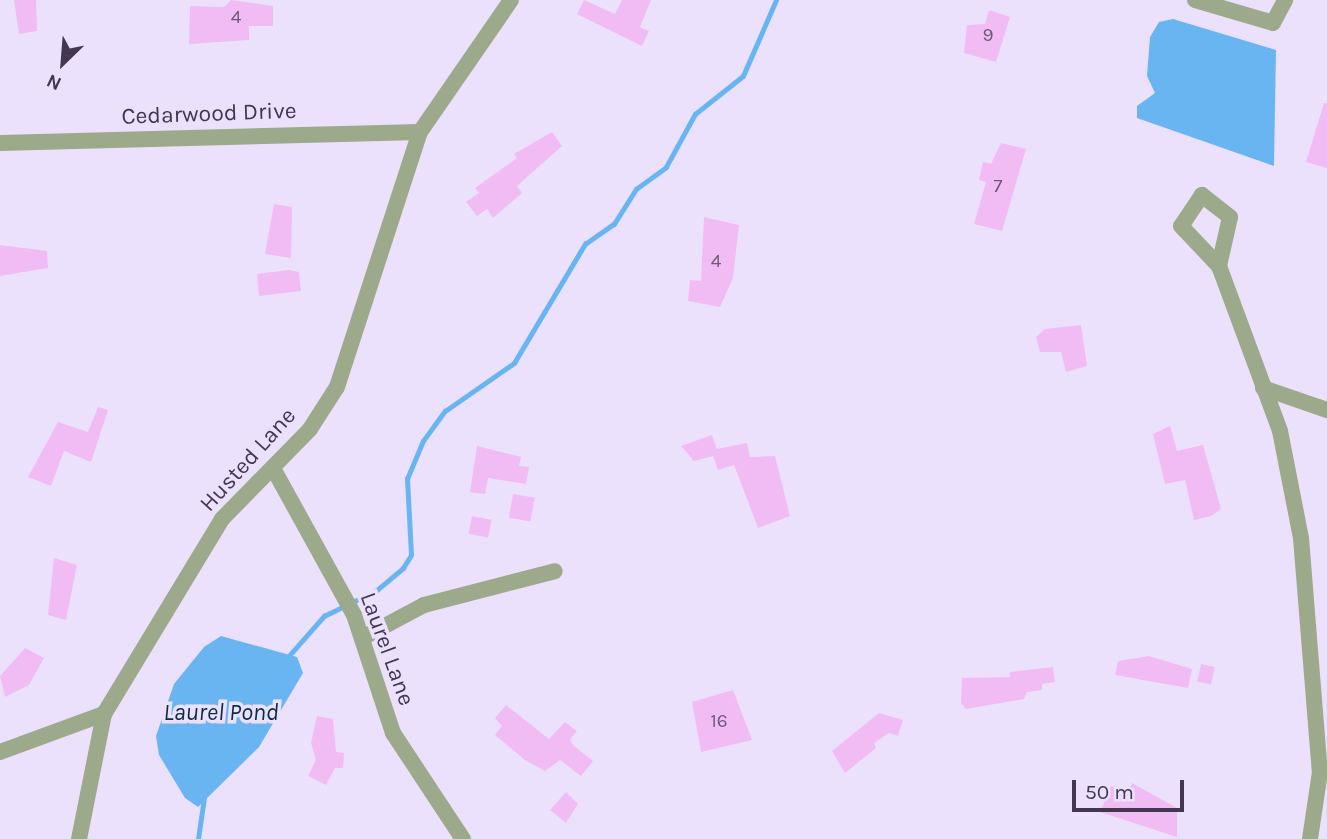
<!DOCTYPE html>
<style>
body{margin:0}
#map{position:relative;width:1327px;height:839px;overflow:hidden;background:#ece1fc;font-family:Karla,sans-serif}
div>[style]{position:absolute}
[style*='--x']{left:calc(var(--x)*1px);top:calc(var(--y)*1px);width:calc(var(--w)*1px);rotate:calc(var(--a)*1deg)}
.water>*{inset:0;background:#69b5f2}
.stream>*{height:4.5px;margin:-2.25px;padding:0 2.25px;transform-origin:2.25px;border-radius:2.25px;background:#69b5f2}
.building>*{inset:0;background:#f1bcf4;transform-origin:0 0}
.minor>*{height:16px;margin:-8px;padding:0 8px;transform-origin:8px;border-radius:8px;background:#9da98b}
span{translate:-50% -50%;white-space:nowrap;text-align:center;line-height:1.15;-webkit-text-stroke:7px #ece1fc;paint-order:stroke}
.number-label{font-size:19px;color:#6e587a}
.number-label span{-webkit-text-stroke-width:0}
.street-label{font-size:23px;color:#423651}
.water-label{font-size:24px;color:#0b2c45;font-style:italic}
.north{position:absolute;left:28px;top:28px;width:70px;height:70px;-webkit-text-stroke:5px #ece1fc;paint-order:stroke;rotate:205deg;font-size:19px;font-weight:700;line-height:28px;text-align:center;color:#423651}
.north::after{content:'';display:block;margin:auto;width:24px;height:32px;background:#423651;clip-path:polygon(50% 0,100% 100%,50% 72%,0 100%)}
.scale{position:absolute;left:1072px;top:780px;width:112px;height:32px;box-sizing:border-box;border:4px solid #423651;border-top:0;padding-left:9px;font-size:21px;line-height:24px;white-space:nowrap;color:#423651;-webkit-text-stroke:5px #ece1fc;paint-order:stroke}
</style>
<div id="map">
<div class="water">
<div style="clip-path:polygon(1173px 19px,1276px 50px,1274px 166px,1137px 118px,1137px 106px,1155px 93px,1147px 76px,1150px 37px,1159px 22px)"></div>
<div style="clip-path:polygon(221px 636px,297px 657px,303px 673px,259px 747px,198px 807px,185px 798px,159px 755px,156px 736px,174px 684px,204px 647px)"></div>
</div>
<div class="stream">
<div style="--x:288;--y:657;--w:55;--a:-48.7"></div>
<div style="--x:324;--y:616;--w:59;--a:-26.1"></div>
<div style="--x:377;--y:590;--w:34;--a:-40"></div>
<div style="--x:403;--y:568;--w:15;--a:-58"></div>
<div style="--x:411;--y:555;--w:76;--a:-93"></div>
<div style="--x:407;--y:479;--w:41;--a:-67.2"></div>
<div style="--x:423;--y:441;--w:37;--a:-54"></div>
<div style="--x:445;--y:411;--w:84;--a:-34.8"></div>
<div style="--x:514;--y:363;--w:139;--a:-59.2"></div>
<div style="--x:585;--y:244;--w:35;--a:-35"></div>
<div style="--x:614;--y:224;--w:41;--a:-57.8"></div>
<div style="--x:636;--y:189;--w:37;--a:-36"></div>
<div style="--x:666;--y:167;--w:60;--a:-61.3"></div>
<div style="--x:695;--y:114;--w:61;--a:-38.4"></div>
<div style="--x:743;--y:76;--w:83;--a:-66.5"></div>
<div style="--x:198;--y:839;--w:41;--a:-81.7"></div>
</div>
<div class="building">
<div style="clip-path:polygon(14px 0,36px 0,37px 31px,19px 34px)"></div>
<div style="clip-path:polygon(231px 0,273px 6px,273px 26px,249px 26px,249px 40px,189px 44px,190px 6px,224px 7px)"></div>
<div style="clip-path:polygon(584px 0,615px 14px,622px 0,651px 0,640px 27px,649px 31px,642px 46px,577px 14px)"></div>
<div style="clip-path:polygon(989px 10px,1010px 17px,996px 62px,964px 53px,967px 25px,985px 24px)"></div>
<div style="clip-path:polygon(1324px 103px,1327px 103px,1327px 168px,1306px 162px)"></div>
<div style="clip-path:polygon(552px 132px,562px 146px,517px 186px,522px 193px,493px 218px,487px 209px,477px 216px,466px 202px,479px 193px,475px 188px,517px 158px,514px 154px)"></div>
<div style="clip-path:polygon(1001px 143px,1026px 149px,1002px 231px,974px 224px,986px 182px,979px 180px,983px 162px,991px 164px)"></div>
<div style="clip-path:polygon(274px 204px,292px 207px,291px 258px,265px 254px)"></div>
<div style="clip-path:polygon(704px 217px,739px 225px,733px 278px,720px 307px,688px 301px,690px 280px,701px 281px)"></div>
<div style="clip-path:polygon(0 245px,47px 251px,48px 268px,0 276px)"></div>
<div style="clip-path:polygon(289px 270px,299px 272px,301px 291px,259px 296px,257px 274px)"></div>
<div style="clip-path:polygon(1081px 325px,1087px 366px,1066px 372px,1061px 352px,1040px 352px,1036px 337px,1045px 329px)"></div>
<div style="clip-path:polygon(98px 407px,108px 410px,91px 462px,64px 451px,51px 486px,28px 477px,58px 422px,88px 432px)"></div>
<div style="clip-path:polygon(1170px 426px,1177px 451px,1203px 445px,1221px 509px,1211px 516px,1194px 520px,1185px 480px,1165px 484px,1153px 434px)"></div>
<div style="clip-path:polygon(712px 435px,717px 449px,747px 443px,750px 457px,775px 456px,790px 516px,758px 528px,734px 465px,718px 470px,713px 456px,694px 461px,681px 446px)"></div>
<div style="clip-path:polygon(477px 446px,521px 457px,519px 466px,529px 467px,526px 484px,488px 478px,485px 494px,470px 492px)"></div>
<div style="left:513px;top:494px;width:22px;height:24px;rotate:10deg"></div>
<div style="left:472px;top:516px;width:20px;height:18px;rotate:11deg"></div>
<div style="clip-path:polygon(54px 558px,77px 565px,66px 620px,48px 615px)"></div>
<div style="clip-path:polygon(25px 648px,44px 658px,29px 685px,5px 697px,0 676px)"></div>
<div style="clip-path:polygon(1149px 656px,1192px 669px,1188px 688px,1115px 675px,1118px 661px)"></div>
<div style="left:1201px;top:664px;width:14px;height:18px;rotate:12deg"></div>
<div style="clip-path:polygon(1053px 667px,1055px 682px,1042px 684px,1042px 690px,1027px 692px,1024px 699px,966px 709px,961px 703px,962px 678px,1010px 677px,1010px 672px)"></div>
<div style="clip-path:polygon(733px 690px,752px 740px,701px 752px,692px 702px)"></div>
<div style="clip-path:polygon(506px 705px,549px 739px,565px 722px,577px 731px,570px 740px,574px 746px,593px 761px,581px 776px,560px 760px,545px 771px,525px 760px,495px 735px,502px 726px,495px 718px)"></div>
<div style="clip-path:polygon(879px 713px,903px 720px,898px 736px,889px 733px,874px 743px,876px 748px,845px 773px,832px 751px)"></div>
<div style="clip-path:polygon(317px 716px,333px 719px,336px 752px,344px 753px,343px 768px,335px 768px,326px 785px,308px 776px,316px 760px,311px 743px)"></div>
<div style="clip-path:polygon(1132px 783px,1177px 808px,1177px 837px,1100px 812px,1111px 786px,1127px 793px)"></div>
<div style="clip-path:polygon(566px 792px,578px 804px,566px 823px,550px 810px)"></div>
</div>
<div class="minor">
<div style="--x:1195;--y:0;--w:81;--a:16.4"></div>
<div style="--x:1273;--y:23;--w:26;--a:-62"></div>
<div style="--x:0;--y:143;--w:420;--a:-1.5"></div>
<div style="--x:1219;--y:266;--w:50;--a:-77.3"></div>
<div style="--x:1230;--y:217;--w:36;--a:-142"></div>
<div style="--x:1202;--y:195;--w:37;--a:124"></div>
<div style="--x:1181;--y:226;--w:55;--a:46.5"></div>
<div style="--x:1219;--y:266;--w:176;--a:69.7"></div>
<div style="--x:1280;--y:431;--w:109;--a:78.9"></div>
<div style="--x:1301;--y:538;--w:235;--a:85.4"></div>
<div style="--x:1320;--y:772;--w:68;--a:98.5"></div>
<div style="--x:1263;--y:388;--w:68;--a:19"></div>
<div style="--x:274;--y:470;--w:166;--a:61.1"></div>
<div style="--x:354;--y:615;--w:124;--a:71.7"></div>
<div style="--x:393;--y:733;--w:127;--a:56.6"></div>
<div style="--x:364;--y:637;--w:68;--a:-28.1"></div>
<div style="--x:424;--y:605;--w:135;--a:-14.5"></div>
<div style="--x:0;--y:752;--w:111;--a:-20.1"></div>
<div style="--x:79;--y:839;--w:127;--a:-78.7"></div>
<div style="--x:104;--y:714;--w:228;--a:-58.8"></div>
<div style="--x:222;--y:519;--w:126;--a:-45.6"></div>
<div style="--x:310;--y:429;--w:50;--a:-57.3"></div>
<div style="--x:337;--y:387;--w:268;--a:-72"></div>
<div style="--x:420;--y:132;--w:160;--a:-55.4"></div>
</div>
<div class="number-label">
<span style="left:236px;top:18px">4</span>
<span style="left:988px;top:36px">9</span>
<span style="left:998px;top:187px">7</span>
<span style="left:716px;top:262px">4</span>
<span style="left:719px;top:722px">16</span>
</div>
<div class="street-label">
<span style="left:209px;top:114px;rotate:-2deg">Cedarwood Drive</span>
<span style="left:248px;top:460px;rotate:-48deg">Husted Lane</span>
<span style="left:387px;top:649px;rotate:70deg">Laurel Lane</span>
</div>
<div class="water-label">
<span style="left:221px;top:713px">Laurel Pond</span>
</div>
<div class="north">N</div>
<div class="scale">50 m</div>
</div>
